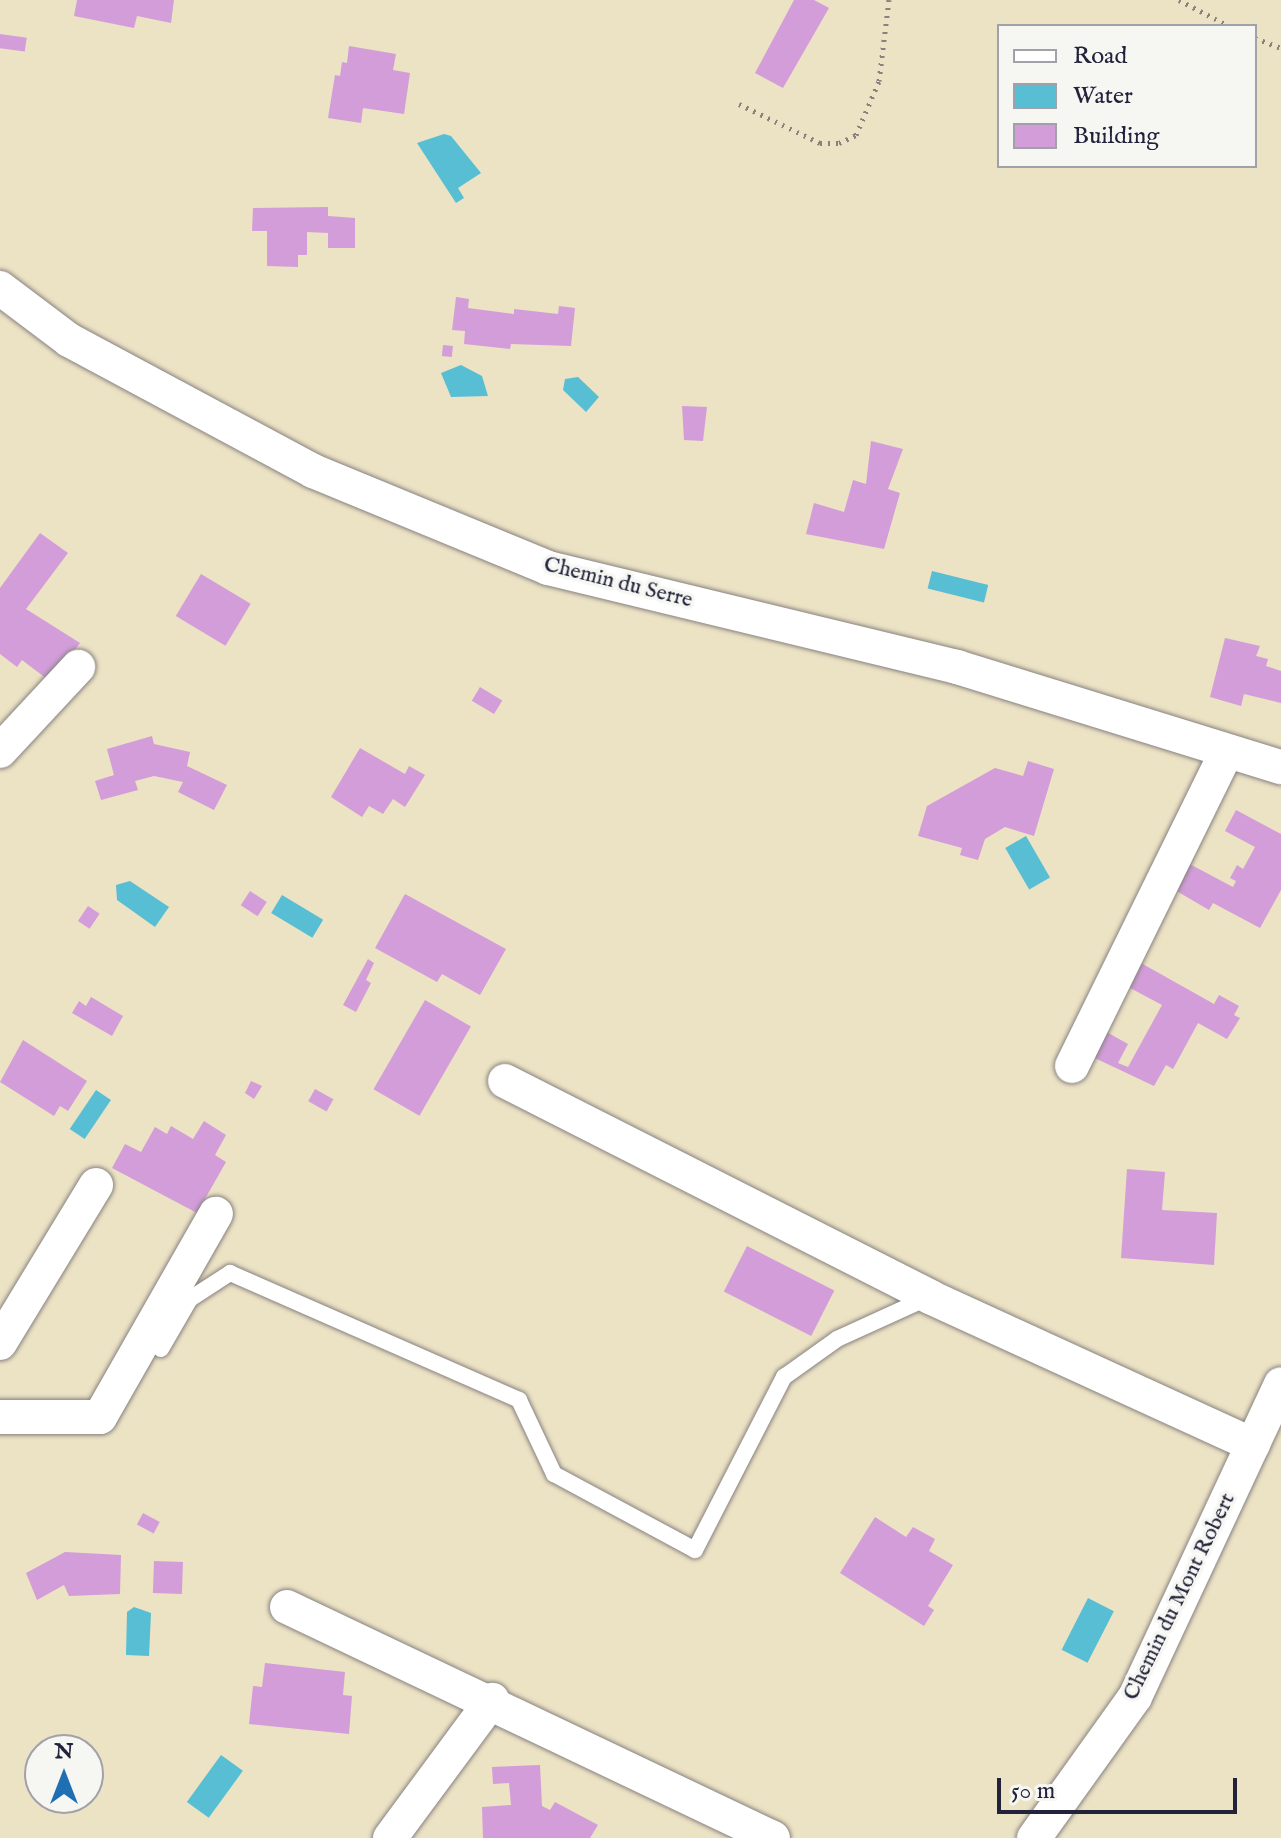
<!DOCTYPE html>
<style>
body{margin:0}
#map{position:relative;width:1281px;height:1838px;overflow:hidden;background:#ece2c4;font-family:"IM FELL English",serif}
div>[style]{position:absolute}
[style*='--x']{left:calc(var(--x)*1px);top:calc(var(--y)*1px);width:calc(var(--w)*1px);rotate:calc(var(--a)*1deg)}
.water>*{inset:0;background:#57bed4;transform-origin:0 0}
.building>*{inset:0;background:#d39dda;transform-origin:0 0}
.path>*{height:5px;margin-top:-2.5px;transform-origin:0;background:repeating-linear-gradient(90deg,#878280 0 2px,transparent 0 8px)}
.roads{filter:drop-shadow(0 0 2px #878280) drop-shadow(0 0 2px #878280)}
.lane>*{height:16px;margin:-8px;padding:0 8px;transform-origin:8px;border-radius:8px;background:#fff}
.street>*{height:34px;margin:-17px;padding:0 17px;transform-origin:17px;border-radius:17px;background:#fff}
span{translate:-50% -50%;white-space:nowrap;text-align:center;line-height:1.15;-webkit-text-stroke:7px #f6f6f2;paint-order:stroke}
.street-label{font-size:22px;color:#22223b}
.legend{position:absolute;left:997px;top:24px;width:260px;height:144px;box-sizing:border-box;background:#f6f6f2;border:2px solid #a1a1a9;margin:0;padding:10px 14px;list-style:none;font-size:24px;color:#22223b}
.legend li{display:flex;align-items:center;gap:16px;height:40px}
.legend b{width:40px;border:2px solid #a1a1a9}
.north{position:absolute;left:24px;top:1734px;width:80px;height:80px;box-sizing:border-box;background:#f6f6f2;border:2px solid #a1a1a9;border-radius:50%;rotate:0deg;font-size:22px;font-weight:700;line-height:32px;text-align:center;color:#22223b}
.north::after{content:'';display:block;margin:auto;width:28px;height:36px;background:#1f6fb2;clip-path:polygon(50% 0,100% 100%,50% 72%,0 100%)}
.scale{position:absolute;left:997px;top:1778px;width:240px;height:36px;box-sizing:border-box;border:4px solid #22223b;border-top:0;padding-left:10px;font-size:24px;line-height:28px;white-space:nowrap;color:#22223b;-webkit-text-stroke:6px #f6f6f2;paint-order:stroke}
</style>
<div id="map">
<div class="water">
<div style="clip-path:polygon(444px 134px,451px 136px,481px 173px,458px 188px,464px 198px,456px 203px,417px 143px)"></div>
<div style="clip-path:polygon(461px 365px,482px 376px,488px 396px,451px 397px,441px 373px)"></div>
<div style="clip-path:polygon(578px 377px,599px 397px,586px 412px,563px 390px,565px 379px)"></div>
<div style="left:932px;top:571px;width:58px;height:18px;rotate:14deg"></div>
<div style="left:1026px;top:836px;width:48px;height:24px;rotate:60deg"></div>
<div style="clip-path:polygon(130px 881px,169px 907px,155px 927px,117px 900px,116px 885px)"></div>
<div style="left:282px;top:895px;width:48px;height:21px;rotate:31deg"></div>
<div style="left:96px;top:1090px;width:18px;height:47px;rotate:34deg"></div>
<div style="left:1088px;top:1598px;width:29px;height:58px;rotate:27deg"></div>
<div style="clip-path:polygon(134px 1607px,151px 1613px,149px 1656px,126px 1655px,127px 1612px)"></div>
<div style="left:221px;top:1755px;width:27px;height:58px;rotate:36deg"></div>
</div>
<div class="building">
<div style="clip-path:polygon(77px 0,174px 0,171px 23px,137px 16px,134px 28px,74px 16px)"></div>
<div style="clip-path:polygon(794px 0,814px 0,829px 8px,783px 88px,755px 73px)"></div>
<div style="left:0;top:34px;width:27px;height:14px;rotate:8deg"></div>
<div style="clip-path:polygon(349px 46px,396px 54px,393px 70px,410px 73px,404px 114px,363px 108px,361px 123px,328px 118px,335px 75px,340px 76px,342px 62px,347px 63px)"></div>
<div style="clip-path:polygon(328px 207px,328px 216px,355px 218px,355px 248px,328px 248px,328px 233px,307px 232px,307px 255px,298px 255px,298px 267px,267px 266px,267px 231px,252px 231px,253px 208px)"></div>
<div style="clip-path:polygon(456px 297px,469px 299px,468px 308px,514px 314px,514px 309px,558px 314px,559px 306px,575px 308px,571px 346px,511px 344px,510px 349px,464px 344px,465px 331px,452px 330px)"></div>
<div style="left:443px;top:345px;width:10px;height:11px;rotate:6deg"></div>
<div style="clip-path:polygon(682px 406px,707px 407px,703px 441px,684px 440px)"></div>
<div style="clip-path:polygon(871px 441px,903px 449px,888px 489px,900px 493px,884px 549px,806px 534px,814px 503px,844px 512px,853px 480px,866px 484px)"></div>
<div style="clip-path:polygon(40px 533px,68px 553px,26px 609px,80px 643px,51px 682px,22px 660px,17px 667px,0 654px,0 588px)"></div>
<div style="left:201px;top:574px;width:58px;height:49px;rotate:31deg"></div>
<div style="clip-path:polygon(1225px 638px,1260px 646px,1256px 656px,1268px 659px,1266px 666px,1281px 671px,1281px 703px,1244px 694px,1241px 706px,1210px 697px)"></div>
<div style="left:480px;top:687px;width:26px;height:16px;rotate:31deg"></div>
<div style="clip-path:polygon(152px 736px,154px 744px,190px 752px,187px 766px,227px 785px,214px 810px,178px 792px,183px 782px,154px 776px,135px 781px,138px 790px,101px 800px,95px 781px,114px 775px,107px 749px)"></div>
<div style="clip-path:polygon(360px 748px,405px 774px,409px 766px,425px 775px,405px 807px,393px 799px,383px 814px,369px 806px,362px 817px,331px 797px)"></div>
<div style="clip-path:polygon(1028px 761px,1054px 769px,1034px 836px,1005px 827px,985px 839px,978px 860px,960px 855px,962px 848px,918px 836px,927px 806px,995px 768px,1023px 776px)"></div>
<div style="clip-path:polygon(1236px 810px,1281px 834px,1281px 890px,1260px 928px,1213px 903px,1209px 910px,1168px 886px,1182px 860px,1233px 887px,1236px 881px,1230px 878px,1237px 865px,1243px 869px,1255px 847px,1225px 831px)"></div>
<div style="left:250px;top:891px;width:20px;height:17px;rotate:33deg"></div>
<div style="clip-path:polygon(405px 894px,506px 949px,480px 995px,442px 974px,437px 982px,375px 948px)"></div>
<div style="left:88px;top:906px;width:14px;height:18px;rotate:34deg"></div>
<div style="clip-path:polygon(1132px 958px,1214px 1004px,1219px 995px,1239px 1006px,1234px 1015px,1240px 1018px,1227px 1039px,1198px 1023px,1173px 1069px,1166px 1065px,1154px 1086px,1082px 1052px,1096px 1026px,1128px 1044px,1118px 1063px,1128px 1067px,1162px 1005px,1119px 982px)"></div>
<div style="clip-path:polygon(368px 959px,374px 963px,366px 980px,371px 983px,356px 1012px,343px 1005px)"></div>
<div style="clip-path:polygon(91px 997px,123px 1016px,112px 1036px,72px 1013px,79px 1001px,86px 1006px)"></div>
<div style="left:425px;top:1000px;width:53px;height:103px;rotate:30deg"></div>
<div style="clip-path:polygon(23px 1040px,87px 1081px,68px 1111px,60px 1106px,54px 1116px,0 1082px)"></div>
<div style="clip-path:polygon(251px 1081px,262px 1086px,254px 1099px,245px 1093px)"></div>
<div style="left:315px;top:1089px;width:21px;height:14px;rotate:29deg"></div>
<div style="clip-path:polygon(204px 1121px,226px 1135px,215px 1155px,226px 1162px,197px 1213px,112px 1168px,125px 1144px,141px 1152px,155px 1127px,167px 1134px,171px 1126px,193px 1139px)"></div>
<div style="clip-path:polygon(1127px 1169px,1165px 1172px,1162px 1210px,1217px 1213px,1214px 1265px,1121px 1258px)"></div>
<div style="left:747px;top:1246px;width:98px;height:51px;rotate:27deg"></div>
<div style="left:143px;top:1513px;width:19px;height:13px;rotate:28deg"></div>
<div style="clip-path:polygon(875px 1517px,906px 1537px,913px 1527px,935px 1539px,929px 1551px,953px 1565px,928px 1606px,934px 1610px,924px 1626px,840px 1573px)"></div>
<div style="clip-path:polygon(65px 1552px,121px 1555px,120px 1594px,69px 1596px,64px 1585px,37px 1600px,26px 1573px)"></div>
<div style="left:154px;top:1561px;width:29px;height:32px;rotate:2deg"></div>
<div style="clip-path:polygon(265px 1663px,345px 1672px,343px 1695px,352px 1696px,349px 1734px,249px 1724px,253px 1686px,262px 1687px)"></div>
<div style="clip-path:polygon(540px 1765px,542px 1806px,550px 1810px,555px 1802px,598px 1825px,590px 1838px,483px 1838px,482px 1807px,511px 1805px,509px 1783px,493px 1784px,492px 1767px)"></div>
</div>
<div class="path">
<div style="--x:1179;--y:0;--w:56;--a:27.5"></div>
<div style="--x:1255;--y:38;--w:28;--a:21"></div>
<div style="--x:739;--y:104;--w:90;--a:25.7"></div>
<div style="--x:820;--y:143;--w:19;--a:0"></div>
<div style="--x:839;--y:143;--w:19;--a:-25"></div>
<div style="--x:856;--y:135;--w:59;--a:-66.9"></div>
<div style="--x:879;--y:81;--w:82;--a:-83"></div>
</div>
<div class="roads">
<div class="lane">
<div style="--x:161;--y:1349;--w:58;--a:-59.9"></div>
<div style="--x:190;--y:1299;--w:48;--a:-33"></div>
<div style="--x:230;--y:1273;--w:316;--a:23.7"></div>
<div style="--x:519;--y:1400;--w:82;--a:64.7"></div>
<div style="--x:554;--y:1474;--w:160;--a:28.3"></div>
<div style="--x:695;--y:1550;--w:195;--a:-62.8"></div>
<div style="--x:784;--y:1377;--w:65;--a:-35.6"></div>
<div style="--x:837;--y:1339;--w:101;--a:-24.5"></div>
</div>
<div class="street">
<div style="--x:0;--y:288;--w:86;--a:37"></div>
<div style="--x:69;--y:340;--w:277;--a:28.2"></div>
<div style="--x:313;--y:471;--w:254;--a:22.4"></div>
<div style="--x:548;--y:568;--w:421;--a:13.6"></div>
<div style="--x:957;--y:667;--w:339;--a:17.2"></div>
<div style="--x:0;--y:751;--w:115;--a:-47.1"></div>
<div style="--x:1072;--y:1066;--w:349;--a:-63.8"></div>
<div style="--x:505;--y:1081;--w:477;--a:26.9"></div>
<div style="--x:930;--y:1297;--w:355;--a:24.6"></div>
<div style="--x:0;--y:1343;--w:185;--a:-58.7"></div>
<div style="--x:0;--y:1417;--w:100;--a:0"></div>
<div style="--x:100;--y:1417;--w:234;--a:-60.3"></div>
<div style="--x:287;--y:1607;--w:538;--a:25.42"></div>
<div style="--x:390;--y:1838;--w:172;--a:-53.5"></div>
<div style="--x:1034;--y:1838;--w:173;--a:-54.4"></div>
<div style="--x:1135;--y:1697;--w:345;--a:-65"></div>
</div>
</div>
<div class="street-label">
<span style="left:618px;top:583px;rotate:14deg">Chemin du Serre</span>
<span style="left:1180px;top:1597px;rotate:-64deg">Chemin du Mont Robert</span>
</div>
<ul class="legend">
<li><b style="height:10px;background:#fff"></b>Road</li>
<li><b style="height:22px;background:#57bed4"></b>Water</li>
<li><b style="height:22px;background:#d39dda"></b>Building</li>
</ul>
<div class="north">N</div>
<div class="scale">50 m</div>
</div>
